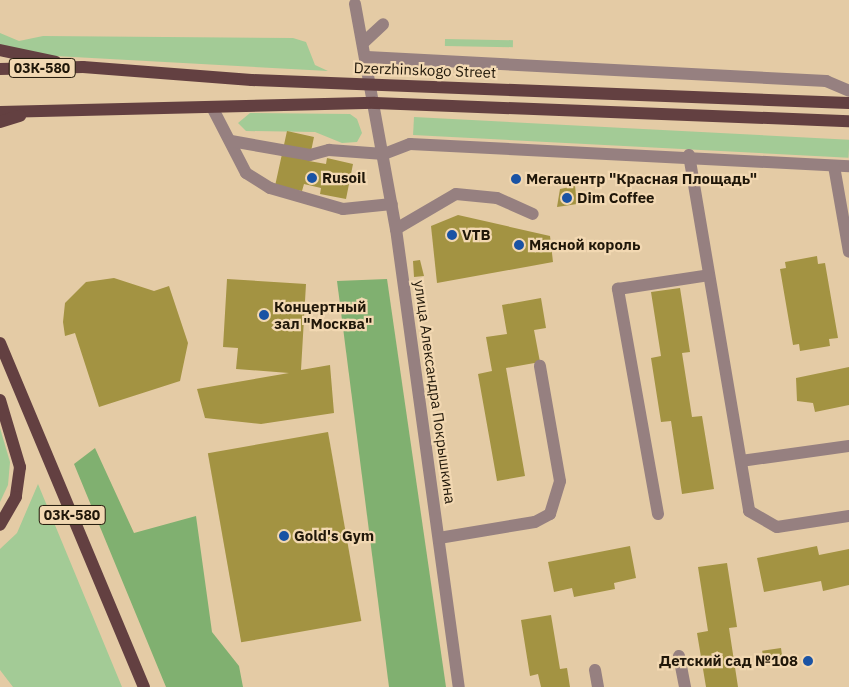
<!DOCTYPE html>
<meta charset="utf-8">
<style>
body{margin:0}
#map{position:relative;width:849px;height:687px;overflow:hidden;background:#e4cba5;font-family:"IBM Plex Sans",sans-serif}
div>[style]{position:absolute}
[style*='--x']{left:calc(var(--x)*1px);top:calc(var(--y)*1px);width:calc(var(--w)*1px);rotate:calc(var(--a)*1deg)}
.green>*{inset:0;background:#a3cb96;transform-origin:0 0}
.forest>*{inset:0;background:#80b070}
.building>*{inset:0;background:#a39342;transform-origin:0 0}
.minor>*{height:12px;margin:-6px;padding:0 6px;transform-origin:6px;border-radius:6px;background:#968080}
.major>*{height:12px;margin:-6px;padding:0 6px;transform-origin:6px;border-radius:6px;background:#634041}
.dots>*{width:14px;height:14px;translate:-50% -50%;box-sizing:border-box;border:2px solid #f2d8b2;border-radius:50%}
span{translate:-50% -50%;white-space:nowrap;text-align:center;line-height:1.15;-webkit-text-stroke:4.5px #f2d8b2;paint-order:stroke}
.shield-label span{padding:1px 4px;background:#f2d8b2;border:1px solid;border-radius:4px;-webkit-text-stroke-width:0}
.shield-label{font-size:14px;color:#201709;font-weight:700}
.street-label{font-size:15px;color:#201709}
.poi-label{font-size:15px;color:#201709;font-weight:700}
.left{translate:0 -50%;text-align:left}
.right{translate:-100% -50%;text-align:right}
</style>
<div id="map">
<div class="green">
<div style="clip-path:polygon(0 33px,19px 41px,43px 36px,293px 38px,306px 42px,315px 65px,328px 71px,37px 55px,0 45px)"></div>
<div style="left:445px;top:39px;width:68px;height:7px;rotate:1deg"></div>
<div style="clip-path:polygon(250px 113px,350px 114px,357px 119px,362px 133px,357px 142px,342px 143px,315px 132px,246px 131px,238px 123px)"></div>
<div style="left:414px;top:117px;width:436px;height:18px;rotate:3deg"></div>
<div style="clip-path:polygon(0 428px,10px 462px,8px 485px,0 502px)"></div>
<div style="clip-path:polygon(38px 484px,122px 687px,13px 687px,0 670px,0 549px,17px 533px)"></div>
</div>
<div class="forest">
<div style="clip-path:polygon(387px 279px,446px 687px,389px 687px,337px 281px)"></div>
<div style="clip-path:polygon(95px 448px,134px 533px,196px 516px,212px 632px,239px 666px,243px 687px,166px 687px,74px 464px)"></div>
</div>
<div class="building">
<div style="clip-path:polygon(287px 131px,314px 137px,309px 161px,326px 164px,327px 158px,353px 164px,346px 199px,320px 194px,321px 188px,304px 184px,302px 191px,275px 186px)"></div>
<div style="clip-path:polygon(575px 186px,577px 204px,557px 207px,560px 189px)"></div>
<div style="clip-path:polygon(458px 215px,550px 236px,553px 262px,437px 283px,431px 226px)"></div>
<div style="clip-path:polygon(817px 256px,818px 264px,825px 263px,838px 338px,829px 339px,830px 346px,800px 351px,799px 344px,793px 345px,780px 269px,786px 268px,785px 262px)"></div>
<div style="clip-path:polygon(420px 260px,424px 276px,414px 277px,413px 261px)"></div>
<div style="clip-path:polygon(114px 278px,154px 291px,169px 286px,188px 343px,180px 381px,99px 407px,75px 333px,65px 336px,63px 322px,65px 303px,86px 282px)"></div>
<div style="clip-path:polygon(227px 279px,306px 284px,301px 370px,330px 365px,334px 413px,261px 424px,205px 418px,197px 389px,289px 373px,236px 369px,238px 348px,223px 347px)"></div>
<div style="clip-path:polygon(680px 288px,690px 352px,682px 353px,692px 417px,702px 416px,714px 489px,682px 494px,671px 421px,661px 422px,651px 358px,661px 356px,651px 292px)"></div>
<div style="clip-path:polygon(541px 298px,546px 328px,534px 330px,540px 362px,506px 368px,525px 476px,497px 481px,478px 374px,492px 371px,486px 337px,507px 334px,502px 305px)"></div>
<div style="clip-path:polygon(849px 367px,849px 405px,815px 412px,813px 403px,797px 401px,796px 378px)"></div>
<div style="left:328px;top:432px;width:192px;height:122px;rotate:80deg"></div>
<div style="clip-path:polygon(630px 546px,636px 578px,614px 583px,615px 589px,574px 597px,572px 588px,554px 592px,548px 562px)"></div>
<div style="clip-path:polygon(817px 546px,819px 555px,849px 549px,849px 585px,823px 591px,821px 581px,764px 592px,757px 558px)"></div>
<div style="clip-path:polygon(727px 563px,737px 627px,729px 628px,738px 687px,706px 687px,697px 633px,708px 631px,698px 567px)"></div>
<div style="clip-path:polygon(551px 615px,560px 669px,567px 668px,570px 687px,541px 687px,538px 674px,530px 676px,521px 620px)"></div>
<div style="left:781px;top:648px;width:15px;height:19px;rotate:82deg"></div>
</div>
<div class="minor">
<div style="--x:355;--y:4;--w:229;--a:79.7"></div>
<div style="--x:396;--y:229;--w:462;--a:82.2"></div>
<div style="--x:364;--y:42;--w:26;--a:-43"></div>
<div style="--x:367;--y:57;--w:460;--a:3"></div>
<div style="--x:826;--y:81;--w:25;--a:23"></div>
<div style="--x:213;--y:109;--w:72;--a:62.7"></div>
<div style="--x:246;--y:173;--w:28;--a:32"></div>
<div style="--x:270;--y:188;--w:76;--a:16"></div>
<div style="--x:343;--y:209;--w:49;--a:-5.8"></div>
<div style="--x:231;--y:141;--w:80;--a:10"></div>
<div style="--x:310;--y:155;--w:20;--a:-15"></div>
<div style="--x:329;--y:150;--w:55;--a:4.2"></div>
<div style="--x:384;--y:154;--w:28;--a:-21"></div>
<div style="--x:410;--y:144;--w:440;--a:2.9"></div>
<div style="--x:689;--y:155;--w:361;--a:80.4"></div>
<div style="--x:749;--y:511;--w:32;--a:30"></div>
<div style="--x:777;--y:527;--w:73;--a:-8.7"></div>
<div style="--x:834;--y:166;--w:87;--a:80.1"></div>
<div style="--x:396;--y:229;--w:69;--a:-30.3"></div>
<div style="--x:456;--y:194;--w:41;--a:5.6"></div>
<div style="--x:497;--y:198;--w:39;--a:24"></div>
<div style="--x:741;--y:461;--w:109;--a:-7.9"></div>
<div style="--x:658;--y:514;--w:229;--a:-100.1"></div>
<div style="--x:618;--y:289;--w:92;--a:-8.7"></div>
<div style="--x:439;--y:538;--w:97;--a:-9.5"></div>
<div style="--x:535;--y:522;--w:17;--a:-28"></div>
<div style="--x:550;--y:514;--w:34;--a:-73"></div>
<div style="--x:560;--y:481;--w:117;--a:-99.9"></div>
<div style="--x:679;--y:656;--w:32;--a:79"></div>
<div style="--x:595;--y:670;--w:17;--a:80"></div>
</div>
<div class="major">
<div style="--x:0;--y:50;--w:57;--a:12.1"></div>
<div style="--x:0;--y:69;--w:83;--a:-1.4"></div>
<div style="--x:83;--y:67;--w:169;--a:4.4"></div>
<div style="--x:252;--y:80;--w:597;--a:2.21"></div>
<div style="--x:0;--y:112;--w:375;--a:-1.4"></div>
<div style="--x:375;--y:103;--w:474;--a:2.2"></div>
<div style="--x:0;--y:122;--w:21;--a:-17"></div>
<div style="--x:0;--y:343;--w:373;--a:67.3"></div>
<div style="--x:0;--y:400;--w:70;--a:73.4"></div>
<div style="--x:20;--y:467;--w:30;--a:98"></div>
<div style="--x:16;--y:497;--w:32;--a:120"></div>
</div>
<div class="dots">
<div style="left:312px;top:178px;background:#1a53a4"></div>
<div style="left:516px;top:179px;background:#1a53a4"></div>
<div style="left:567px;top:198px;background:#1a53a4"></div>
<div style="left:452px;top:235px;background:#1a53a4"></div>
<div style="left:519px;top:245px;background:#1a53a4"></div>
<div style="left:264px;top:315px;background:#1a53a4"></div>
<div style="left:284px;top:536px;background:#1a53a4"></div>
<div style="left:808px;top:661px;background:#1a53a4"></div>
</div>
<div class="shield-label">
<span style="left:42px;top:68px">03К-580</span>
<span style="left:72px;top:515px">03К-580</span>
</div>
<div class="street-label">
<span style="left:425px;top:70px;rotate:2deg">Dzerzhinskogo Street</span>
<span style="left:435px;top:392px;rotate:82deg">улица Александра Покрышкина</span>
</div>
<div class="poi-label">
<span class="left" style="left:322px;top:178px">Rusoil</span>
<span class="left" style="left:526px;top:179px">Мегацентр "Красная Площадь"</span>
<span class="left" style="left:577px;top:198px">Dim Coffee</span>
<span class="left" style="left:462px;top:235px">VTB</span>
<span class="left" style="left:529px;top:245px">Мясной король</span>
<span class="left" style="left:274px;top:315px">Концертный<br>зал "Москва"</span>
<span class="left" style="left:294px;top:536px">Gold's Gym</span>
<span class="right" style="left:798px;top:661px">Детский сад №108</span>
</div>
</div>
